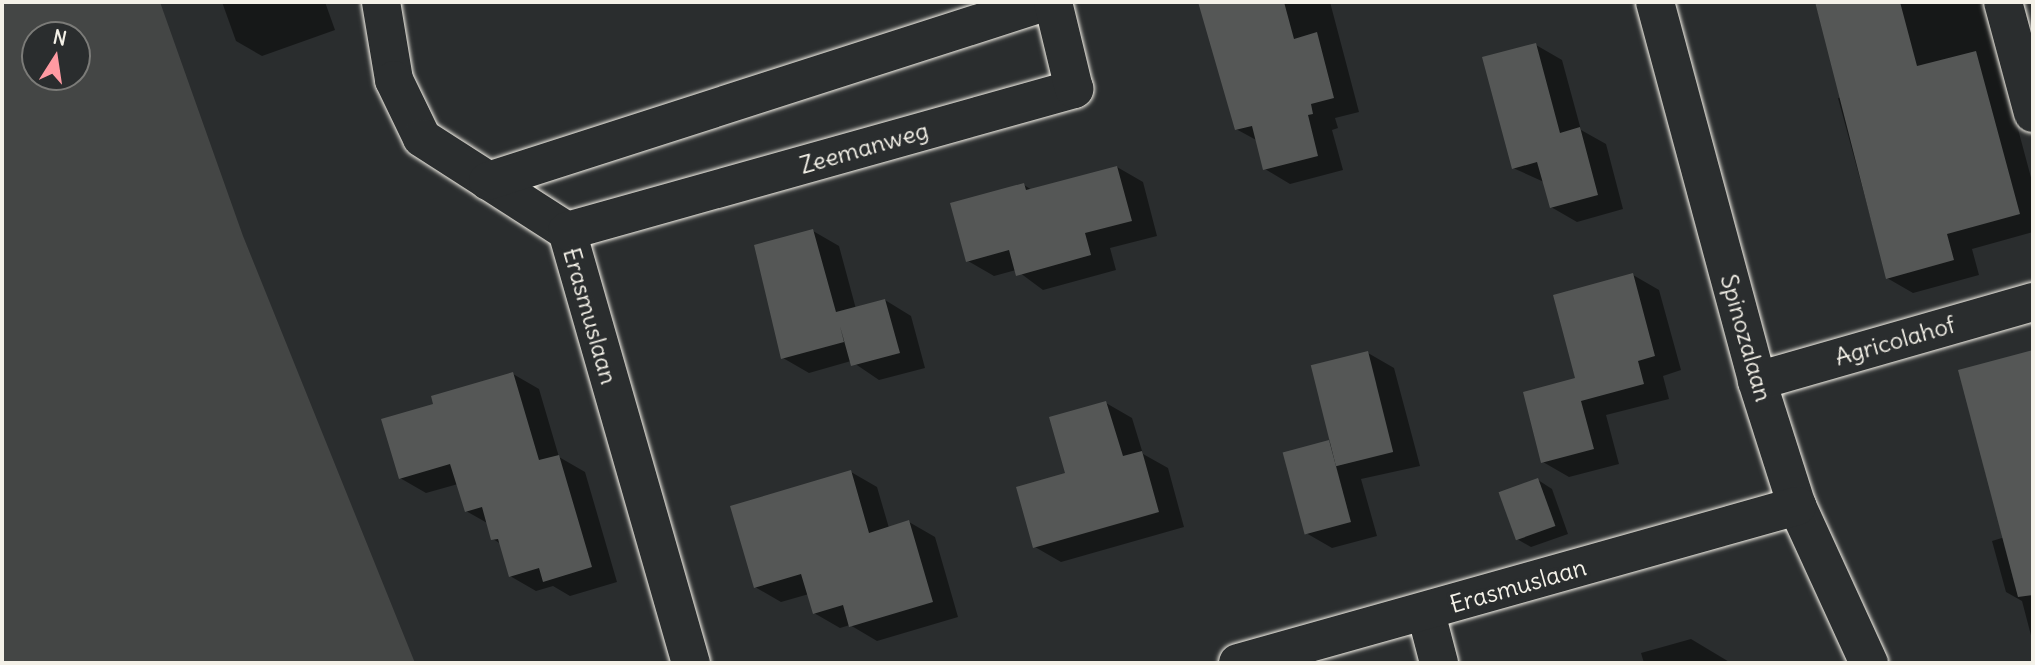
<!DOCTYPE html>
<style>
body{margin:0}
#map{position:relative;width:2035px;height:665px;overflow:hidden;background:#2a2d2e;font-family:Delius,sans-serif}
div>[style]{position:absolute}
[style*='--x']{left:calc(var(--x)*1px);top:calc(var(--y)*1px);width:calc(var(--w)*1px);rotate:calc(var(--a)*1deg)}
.green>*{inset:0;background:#444645}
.shadow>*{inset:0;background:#0007}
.building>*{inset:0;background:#555756;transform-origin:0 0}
.roads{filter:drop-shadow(0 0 2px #f4f1e8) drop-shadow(0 0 2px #f4f1e8)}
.minor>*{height:38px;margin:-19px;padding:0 19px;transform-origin:19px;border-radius:19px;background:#2a2d2e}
span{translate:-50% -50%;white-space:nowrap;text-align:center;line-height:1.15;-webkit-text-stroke:7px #2a2d2e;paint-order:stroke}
.street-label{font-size:24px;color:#f4f1e8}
.frame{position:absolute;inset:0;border:4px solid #f4f1e8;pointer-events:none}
.north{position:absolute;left:21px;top:21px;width:70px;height:70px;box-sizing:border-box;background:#2a2d2e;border:2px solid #7b7b78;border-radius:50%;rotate:12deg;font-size:19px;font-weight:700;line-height:28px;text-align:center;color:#f4f1e8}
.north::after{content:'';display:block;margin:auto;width:24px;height:32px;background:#ff9aa2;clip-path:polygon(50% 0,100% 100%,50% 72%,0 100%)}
</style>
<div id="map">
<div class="green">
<div style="clip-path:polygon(evenodd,2px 2px,160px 2px,243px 236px,415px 663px,2px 663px,2px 2px,77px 35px,77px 77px,35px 77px,35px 35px,77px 35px)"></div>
</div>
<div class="shadow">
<div style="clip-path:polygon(222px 2px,325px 2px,335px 30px,262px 56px,236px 41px)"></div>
<div style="clip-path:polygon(1200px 2px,1330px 2px,1359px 112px,1335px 118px,1338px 128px,1332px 130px,1343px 170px,1290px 184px,1265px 169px,1258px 141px,1236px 129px)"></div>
<div style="clip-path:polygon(1815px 2px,1984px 2px,2033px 185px,2033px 232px,1972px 249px,1979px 275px,1913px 293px,1887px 278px,1838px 98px,1843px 97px)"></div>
<div style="clip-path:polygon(1536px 45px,1562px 60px,1581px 130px,1606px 144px,1623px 209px,1577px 222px,1551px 207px,1544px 182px,1513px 168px)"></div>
<div style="clip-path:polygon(1117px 167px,1143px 182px,1157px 236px,1110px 248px,1116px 270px,1043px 290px,1016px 270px,994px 276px,968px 261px,1024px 185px,1032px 190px)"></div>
<div style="clip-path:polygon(813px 231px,839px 246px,856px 309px,885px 300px,911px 316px,925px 368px,879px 380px,851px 361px,809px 373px,783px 358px)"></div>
<div style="clip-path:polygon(1633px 275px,1659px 290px,1681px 370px,1663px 376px,1669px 399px,1606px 415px,1619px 464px,1569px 477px,1543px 462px,1577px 379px)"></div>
<div style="clip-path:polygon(1368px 353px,1394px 368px,1420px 466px,1361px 479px,1377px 536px,1332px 548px,1306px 533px,1329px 442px,1333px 444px)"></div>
<div style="clip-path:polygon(2028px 353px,2033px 356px,2033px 643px,2022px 601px,2006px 592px,1992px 541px,2005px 537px)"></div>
<div style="clip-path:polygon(513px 374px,539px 389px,559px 457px,585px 472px,617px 582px,570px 596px,553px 586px,536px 591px,510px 576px,501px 544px,493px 539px,489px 524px,466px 511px,458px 484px,426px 493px,400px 478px,435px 406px)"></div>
<div style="clip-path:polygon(1106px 403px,1132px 418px,1143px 454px,1168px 468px,1184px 527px,1061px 562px,1035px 547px)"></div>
<div style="clip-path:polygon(851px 472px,877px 487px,889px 528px,909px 522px,935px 537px,958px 617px,877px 641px,850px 625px,840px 628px,814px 613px,809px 594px,781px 602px,755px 587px)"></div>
<div style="clip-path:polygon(1538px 480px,1552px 489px,1568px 534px,1531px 547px,1517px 539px)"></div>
<div style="clip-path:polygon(1691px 639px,1731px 663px,1644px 663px,1641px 653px)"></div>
</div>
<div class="building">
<div style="clip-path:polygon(1198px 2px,1284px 2px,1294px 39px,1317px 32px,1334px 98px,1311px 104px,1313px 114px,1308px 115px,1318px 156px,1263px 170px,1252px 126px,1235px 130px)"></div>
<div style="clip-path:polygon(1815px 2px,1900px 2px,1917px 66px,1976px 51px,2020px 214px,1947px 234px,1954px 260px,1886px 279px)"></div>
<div style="clip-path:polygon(1536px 43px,1560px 133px,1580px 127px,1598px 195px,1550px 208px,1537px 162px,1512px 169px,1482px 57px)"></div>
<div style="clip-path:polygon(1117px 166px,1132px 221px,1085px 233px,1091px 255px,1016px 276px,1009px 250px,966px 262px,950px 203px,1024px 183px,1026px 190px)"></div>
<div style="clip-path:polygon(813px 229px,836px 312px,885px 299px,900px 353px,851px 366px,840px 326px,844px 342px,781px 359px,754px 245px)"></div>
<div style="clip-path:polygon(1633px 273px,1655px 356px,1638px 361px,1644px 384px,1581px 401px,1594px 449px,1541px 463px,1523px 392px,1575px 378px,1553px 295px)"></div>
<div style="clip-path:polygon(2033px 350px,2033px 595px,2018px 597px,1958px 370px)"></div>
<div style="left:1368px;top:351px;width:104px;height:59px;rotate:76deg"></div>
<div style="clip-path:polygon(513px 372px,539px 460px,559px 455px,592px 567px,543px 582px,539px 568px,509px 577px,498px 539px,491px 540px,482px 507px,465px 512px,450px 464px,399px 479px,381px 419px,433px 404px,431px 396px)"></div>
<div style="clip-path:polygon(1106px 401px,1123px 456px,1142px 451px,1159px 512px,1033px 548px,1016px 487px,1065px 473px,1049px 417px)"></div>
<div style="left:1329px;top:440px;width:85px;height:48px;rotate:75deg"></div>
<div style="clip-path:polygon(851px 470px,869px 533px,909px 520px,933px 602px,849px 627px,843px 605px,813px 614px,801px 574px,754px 588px,730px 506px)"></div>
<div style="left:1538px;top:478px;width:51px;height:42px;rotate:70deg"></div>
</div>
<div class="roads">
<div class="minor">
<div style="--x:381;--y:2;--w:79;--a:80.5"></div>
<div style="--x:394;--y:80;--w:64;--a:64.2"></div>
<div style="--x:422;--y:138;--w:172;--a:32.7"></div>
<div style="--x:567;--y:231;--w:449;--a:74"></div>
<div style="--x:1655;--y:2;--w:392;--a:74.9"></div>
<div style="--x:1757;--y:381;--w:131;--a:72.3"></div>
<div style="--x:1797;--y:506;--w:173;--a:65.4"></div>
<div style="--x:2003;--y:2;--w:115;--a:74.9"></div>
<div style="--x:488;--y:181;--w:585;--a:-17.82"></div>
<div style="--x:567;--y:231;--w:527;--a:-15.65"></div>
<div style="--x:1074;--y:89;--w:89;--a:-103.6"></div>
<div style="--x:1757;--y:381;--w:287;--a:-16"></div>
<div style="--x:1426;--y:613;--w:52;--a:75.4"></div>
<div style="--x:1238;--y:663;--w:581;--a:-15.69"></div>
</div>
</div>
<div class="street-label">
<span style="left:864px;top:148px;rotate:-16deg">Zeemanweg</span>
<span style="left:590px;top:316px;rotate:74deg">Erasmuslaan</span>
<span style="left:1746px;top:338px;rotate:74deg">Spinozalaan</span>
<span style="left:1895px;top:341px;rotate:-16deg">Agricolahof</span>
<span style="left:1518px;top:586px;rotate:-16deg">Erasmuslaan</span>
</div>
<div class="frame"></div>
<div class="north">N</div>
</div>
